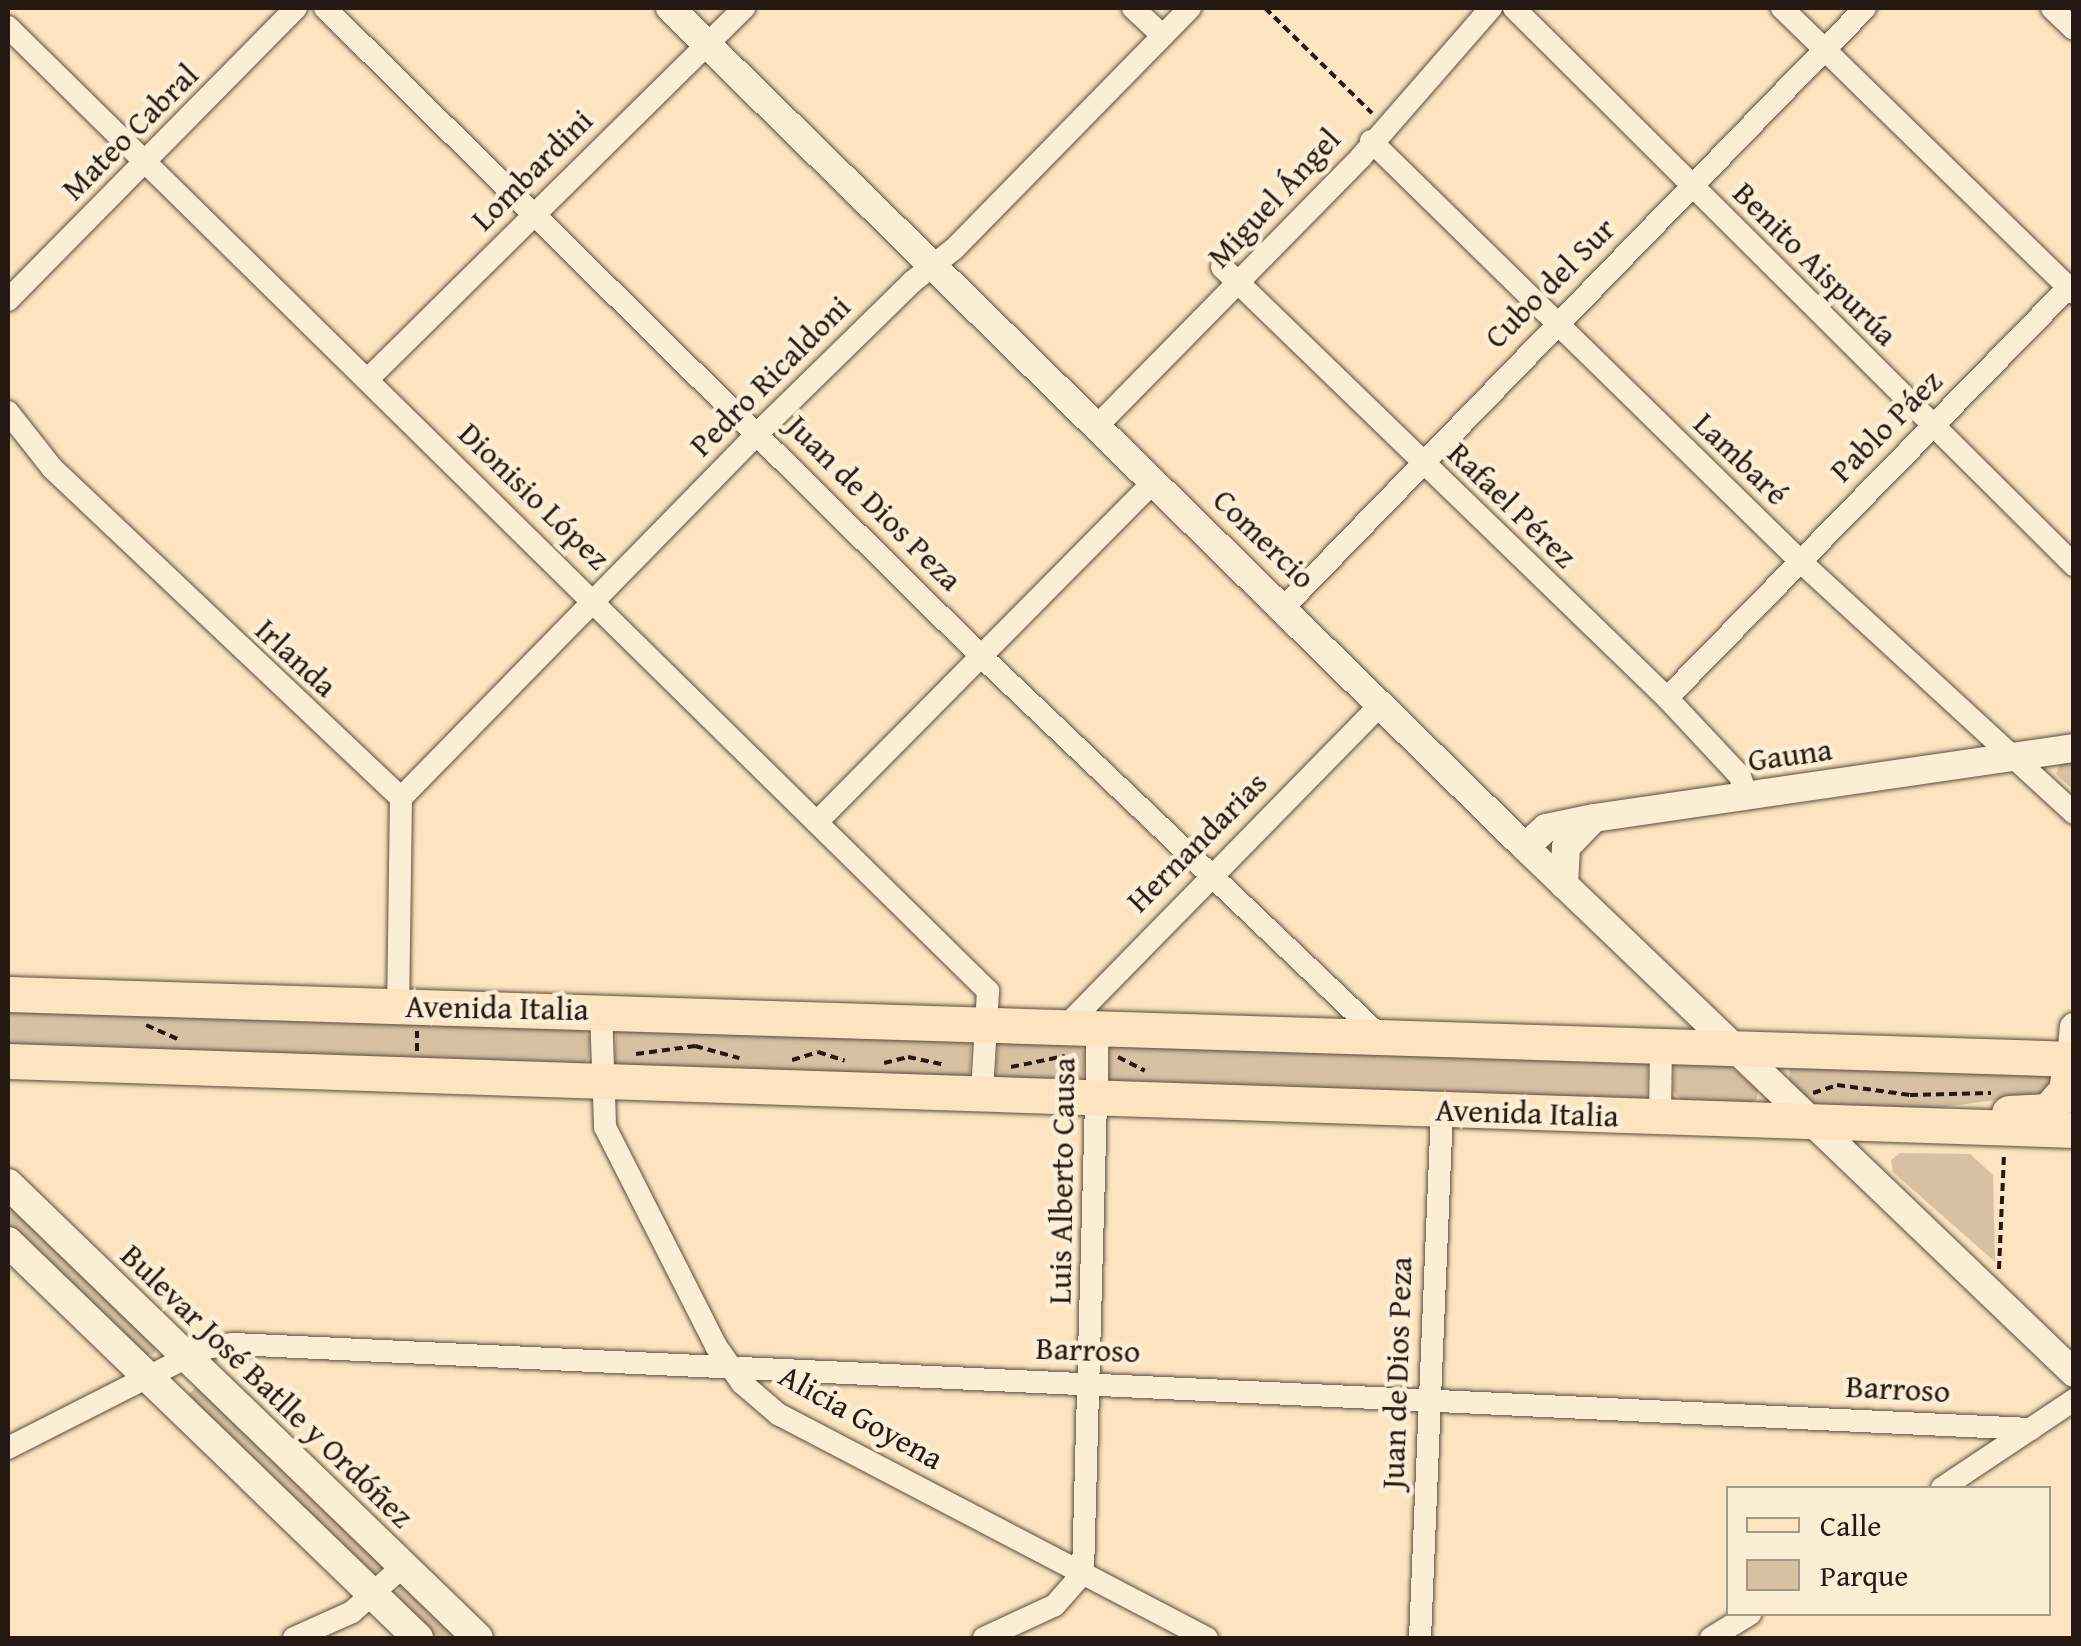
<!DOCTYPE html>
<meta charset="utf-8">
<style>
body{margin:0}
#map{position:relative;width:2081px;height:1646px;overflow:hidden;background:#fbe4bf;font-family:"Gentium Book Plus",serif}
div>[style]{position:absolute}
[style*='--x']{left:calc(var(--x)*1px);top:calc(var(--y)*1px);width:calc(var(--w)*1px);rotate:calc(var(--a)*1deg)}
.green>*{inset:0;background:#d7c1a2;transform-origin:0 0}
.path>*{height:4px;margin-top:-2px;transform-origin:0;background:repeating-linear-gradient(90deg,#261914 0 8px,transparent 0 13px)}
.roads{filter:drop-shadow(0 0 2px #5b4c3f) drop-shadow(0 0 2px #5b4c3f)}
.minor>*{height:22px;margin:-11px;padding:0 11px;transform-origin:11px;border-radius:11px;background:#fcedd5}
.tertiary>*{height:28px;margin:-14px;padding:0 14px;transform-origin:14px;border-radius:14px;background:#fcedd5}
.secondary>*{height:30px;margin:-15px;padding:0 15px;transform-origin:15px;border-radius:15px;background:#fcedd5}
.primary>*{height:35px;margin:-17.5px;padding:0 17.5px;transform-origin:17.5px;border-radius:17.5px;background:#fbe4bf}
span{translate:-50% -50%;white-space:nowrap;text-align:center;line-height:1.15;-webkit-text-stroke:9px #fcedd5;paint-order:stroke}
.street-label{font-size:32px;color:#261914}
.frame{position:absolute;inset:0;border:10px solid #261914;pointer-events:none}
.legend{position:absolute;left:1726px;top:1486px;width:325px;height:130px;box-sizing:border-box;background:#fcedd5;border:2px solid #a69888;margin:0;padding:12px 18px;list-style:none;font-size:30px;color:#261914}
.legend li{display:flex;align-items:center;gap:20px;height:50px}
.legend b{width:50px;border:2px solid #a69888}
</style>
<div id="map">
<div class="green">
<div style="clip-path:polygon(2073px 758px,2073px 790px,2056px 774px,2061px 762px)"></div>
<div style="clip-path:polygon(8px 1008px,580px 1027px,590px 1037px,589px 1057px,584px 1063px,8px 1046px)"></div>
<div style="left:616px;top:1030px;width:355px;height:36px;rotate:2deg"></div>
<div style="clip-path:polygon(998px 1041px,1077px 1043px,1085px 1052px,1084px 1076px,1079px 1081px,996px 1077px)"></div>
<div style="left:1110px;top:1045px;width:538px;height:37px;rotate:2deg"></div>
<div style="clip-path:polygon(1674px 1061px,1727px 1063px,1758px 1090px,1757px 1098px,1750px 1105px,1685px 1104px,1673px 1091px)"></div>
<div style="clip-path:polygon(1790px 1067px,2054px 1075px,2054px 1092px,1923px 1110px,1829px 1109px,1812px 1104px,1789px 1082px)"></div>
<div style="clip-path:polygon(1900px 1153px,1970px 1154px,1993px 1175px,1995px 1262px,1893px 1172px,1891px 1160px)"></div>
<div style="clip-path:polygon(8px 1203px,156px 1348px,154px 1354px,142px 1355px,8px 1226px)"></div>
<div style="clip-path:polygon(197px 1386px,383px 1563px,382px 1567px,371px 1575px,186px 1397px)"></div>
<div style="clip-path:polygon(404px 1585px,460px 1638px,437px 1638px,393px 1595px)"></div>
</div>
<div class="path">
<div style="--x:1265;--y:8;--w:150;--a:44.5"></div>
<div style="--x:146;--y:1025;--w:36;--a:24"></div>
<div style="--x:417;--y:1051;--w:20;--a:-90"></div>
<div style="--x:636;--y:1054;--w:60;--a:-7.7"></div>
<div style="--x:695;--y:1046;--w:46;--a:15.3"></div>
<div style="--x:1118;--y:1057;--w:30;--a:27"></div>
<div style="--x:792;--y:1060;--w:27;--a:-17"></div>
<div style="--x:818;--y:1052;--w:28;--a:18"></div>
<div style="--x:884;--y:1063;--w:25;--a:-14"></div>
<div style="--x:908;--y:1057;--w:35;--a:12"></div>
<div style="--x:1011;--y:1067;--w:55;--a:-11.5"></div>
<div style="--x:1813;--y:1093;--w:25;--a:-18"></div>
<div style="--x:1837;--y:1085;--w:74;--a:7.8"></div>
<div style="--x:1910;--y:1095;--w:81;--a:-1.4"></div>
<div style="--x:1999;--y:1269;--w:116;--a:-87.5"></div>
</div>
<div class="roads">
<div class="minor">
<div style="--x:325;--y:8;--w:922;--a:44.65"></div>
<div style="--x:981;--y:656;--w:554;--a:43.61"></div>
<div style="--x:1133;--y:8;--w:40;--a:43"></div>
<div style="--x:1514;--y:8;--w:790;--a:44.85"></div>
<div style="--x:1782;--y:8;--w:408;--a:44.3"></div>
<div style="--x:2052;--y:8;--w:30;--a:44"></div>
<div style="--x:8;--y:27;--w:1375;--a:44.53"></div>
<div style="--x:988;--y:991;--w:102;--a:93.4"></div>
<div style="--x:1371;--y:141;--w:600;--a:44.39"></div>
<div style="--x:1800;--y:561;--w:372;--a:42.6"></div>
<div style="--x:1222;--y:267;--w:620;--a:44.08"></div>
<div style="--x:1667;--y:698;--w:107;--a:46.9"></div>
<div style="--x:1740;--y:776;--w:22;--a:72"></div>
<div style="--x:8;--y:300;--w:410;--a:-45.4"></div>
<div style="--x:367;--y:380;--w:530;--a:-44.62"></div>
<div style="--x:8;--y:412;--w:71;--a:51.8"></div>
<div style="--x:52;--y:468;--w:480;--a:43.4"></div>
<div style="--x:401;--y:798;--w:207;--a:90.8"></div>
<div style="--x:1097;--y:426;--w:377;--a:-45.5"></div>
<div style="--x:1361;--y:157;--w:198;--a:-48.9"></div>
<div style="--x:1284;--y:607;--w:834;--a:-45.87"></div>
<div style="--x:1667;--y:698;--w:573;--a:-45.64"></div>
<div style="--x:401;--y:798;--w:511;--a:-45.63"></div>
<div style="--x:758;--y:433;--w:216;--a:-44.4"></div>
<div style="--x:912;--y:282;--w:53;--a:-38.2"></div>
<div style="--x:954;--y:249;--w:337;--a:-45.6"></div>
<div style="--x:819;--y:820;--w:477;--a:-45.3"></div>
<div style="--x:601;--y:1010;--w:117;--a:88"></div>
<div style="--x:605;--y:1127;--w:246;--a:63.1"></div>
<div style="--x:716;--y:1346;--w:45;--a:54.9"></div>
<div style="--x:742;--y:1383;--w:48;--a:40.7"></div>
<div style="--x:778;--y:1414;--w:484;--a:27.6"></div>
<div style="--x:1063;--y:1029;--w:455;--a:-45.6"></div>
<div style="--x:1660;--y:1116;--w:69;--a:-89.2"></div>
<div style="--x:8;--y:1448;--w:221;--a:-26.9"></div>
<div style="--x:205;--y:1348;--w:29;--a:-8"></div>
<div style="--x:234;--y:1344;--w:1799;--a:2.71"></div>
<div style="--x:1942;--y:1488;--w:159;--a:-33.7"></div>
<div style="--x:294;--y:1638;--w:64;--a:-24.1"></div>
<div style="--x:352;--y:1612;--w:69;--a:-42"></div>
<div style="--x:984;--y:1638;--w:78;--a:-24.9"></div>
<div style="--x:1055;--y:1605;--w:43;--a:-48.8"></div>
<div style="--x:1083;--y:1573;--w:543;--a:-88.42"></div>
<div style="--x:1420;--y:1638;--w:528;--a:-87.61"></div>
<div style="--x:1711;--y:1638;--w:46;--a:-31.6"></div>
</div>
<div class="tertiary">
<div style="--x:670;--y:8;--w:1198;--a:44.46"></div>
<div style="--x:1525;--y:847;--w:760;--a:43.77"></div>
<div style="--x:1525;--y:847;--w:28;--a:-42"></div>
<div style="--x:1546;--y:828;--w:49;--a:-11.8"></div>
<div style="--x:1594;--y:818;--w:485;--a:-8.3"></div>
<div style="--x:1564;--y:885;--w:38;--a:-87"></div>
<div style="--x:1566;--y:847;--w:39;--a:-46"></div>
<div style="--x:2071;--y:1059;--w:32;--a:-85"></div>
</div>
<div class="secondary">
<div style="--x:8;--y:1184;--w:653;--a:44.01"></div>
<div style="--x:8;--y:1242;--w:570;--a:44"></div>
</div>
<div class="primary">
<div style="--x:8;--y:994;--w:2067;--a:1.8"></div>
<div style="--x:8;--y:1061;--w:2067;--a:1.91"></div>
<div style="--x:2009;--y:1113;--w:39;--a:-3"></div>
<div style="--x:2048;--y:1111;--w:28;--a:-49"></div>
<div style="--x:2066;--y:1090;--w:31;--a:-81"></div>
</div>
</div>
<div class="street-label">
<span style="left:130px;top:132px;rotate:-45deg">Mateo Cabral</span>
<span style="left:532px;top:170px;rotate:-45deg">Lombardini</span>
<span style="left:1274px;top:198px;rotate:-47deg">Miguel Ángel</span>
<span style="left:1815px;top:264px;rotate:45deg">Benito Aispurúa</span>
<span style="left:1550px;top:283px;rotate:-45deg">Cubo del Sur</span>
<span style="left:770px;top:376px;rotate:-45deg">Pedro Ricaldoni</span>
<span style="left:1886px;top:426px;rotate:-45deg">Pablo Páez</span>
<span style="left:1741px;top:459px;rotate:44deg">Lambaré</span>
<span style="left:534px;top:496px;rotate:44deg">Dionisio López</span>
<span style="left:874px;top:503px;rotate:45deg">Juan de Dios Peza</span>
<span style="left:1512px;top:505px;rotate:44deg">Rafael Pérez</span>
<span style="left:1264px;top:539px;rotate:44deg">Comercio</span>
<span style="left:296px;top:658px;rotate:43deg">Irlanda</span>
<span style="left:1790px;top:755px;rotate:-8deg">Gauna</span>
<span style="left:1197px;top:842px;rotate:-45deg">Hernandarias</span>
<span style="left:497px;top:1008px;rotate:1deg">Avenida Italia</span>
<span style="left:1527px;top:1113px;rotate:2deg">Avenida Italia</span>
<span style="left:1062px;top:1181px;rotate:-89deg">Luis Alberto Causa</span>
<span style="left:1088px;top:1350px;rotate:2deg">Barroso</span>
<span style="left:1397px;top:1373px;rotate:-88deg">Juan de Dios Peza</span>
<span style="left:267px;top:1386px;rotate:44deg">Bulevar José Batlle y Ordóñez</span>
<span style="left:1898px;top:1389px;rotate:3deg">Barroso</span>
<span style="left:861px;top:1417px;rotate:29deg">Alicia Goyena</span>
</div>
<div class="frame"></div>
<ul class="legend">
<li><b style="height:12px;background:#fbe4bf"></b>Calle</li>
<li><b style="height:28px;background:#d7c1a2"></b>Parque</li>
</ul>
</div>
